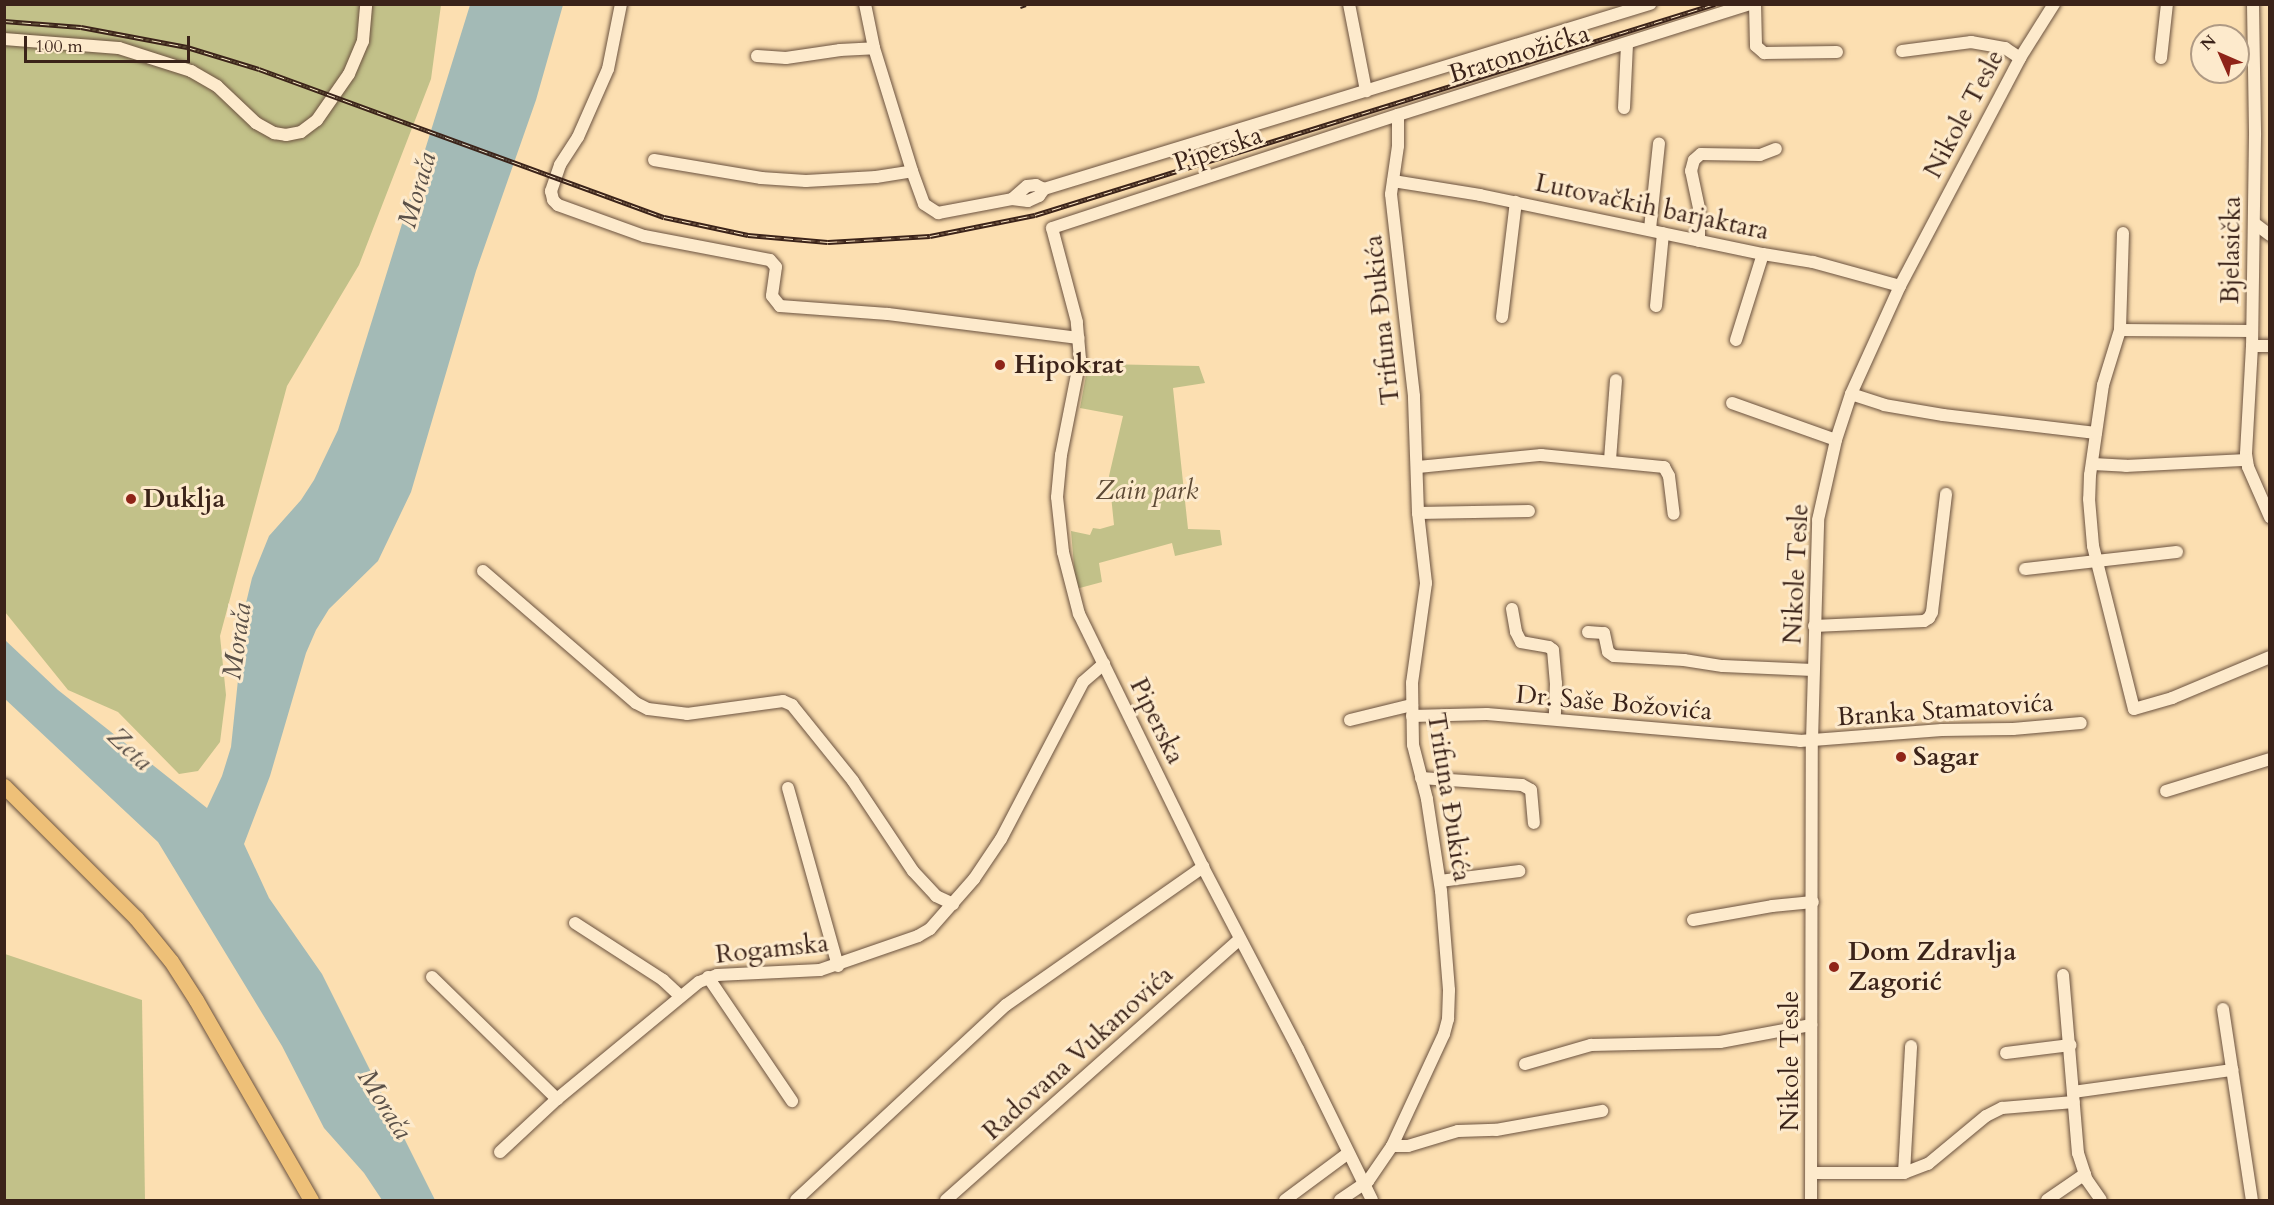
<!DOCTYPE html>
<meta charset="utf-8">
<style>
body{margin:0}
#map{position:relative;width:2274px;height:1205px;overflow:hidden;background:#fcdfb1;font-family:Cardo,serif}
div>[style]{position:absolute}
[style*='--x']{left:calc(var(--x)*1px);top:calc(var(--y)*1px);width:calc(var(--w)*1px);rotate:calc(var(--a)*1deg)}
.green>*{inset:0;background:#c2c189}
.water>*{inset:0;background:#a3bab6}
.roads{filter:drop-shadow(0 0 2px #6b523f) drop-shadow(0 0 2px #6b523f)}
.minor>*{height:12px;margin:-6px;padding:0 6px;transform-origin:6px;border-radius:6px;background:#fdeacc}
.major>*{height:15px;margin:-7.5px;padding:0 7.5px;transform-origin:7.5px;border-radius:7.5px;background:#eec078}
.rail>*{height:5px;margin-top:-2.5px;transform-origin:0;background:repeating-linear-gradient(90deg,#fdeacc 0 9px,#3b2319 0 18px);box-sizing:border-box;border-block:2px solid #3b2319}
.dots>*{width:16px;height:16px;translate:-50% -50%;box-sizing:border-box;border:3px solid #fdeacc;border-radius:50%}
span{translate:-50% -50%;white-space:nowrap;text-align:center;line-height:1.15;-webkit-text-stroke:6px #fdeacc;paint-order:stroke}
.street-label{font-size:26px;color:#3b2319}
.poi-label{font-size:26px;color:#3b2319;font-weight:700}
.left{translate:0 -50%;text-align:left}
.park-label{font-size:26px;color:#5d4a35;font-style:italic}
.water-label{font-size:27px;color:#5a5048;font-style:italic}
.frame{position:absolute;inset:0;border:6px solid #3b2319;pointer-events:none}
.north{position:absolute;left:2190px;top:24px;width:60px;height:60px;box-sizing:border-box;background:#fdeacc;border:2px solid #af9a84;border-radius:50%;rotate:315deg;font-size:16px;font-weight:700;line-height:24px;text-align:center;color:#3b2319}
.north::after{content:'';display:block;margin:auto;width:21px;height:27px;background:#8f2418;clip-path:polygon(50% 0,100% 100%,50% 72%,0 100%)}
.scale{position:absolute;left:24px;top:36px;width:166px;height:27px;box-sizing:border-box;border:3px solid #3b2319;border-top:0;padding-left:8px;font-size:18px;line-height:21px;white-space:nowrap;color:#3b2319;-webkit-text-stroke:4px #fdeacc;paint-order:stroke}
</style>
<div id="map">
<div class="green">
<div style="clip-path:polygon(4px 5px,441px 5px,431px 79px,359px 265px,287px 386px,220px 636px,226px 695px,220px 742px,198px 771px,179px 774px,118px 712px,68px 690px,5px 612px)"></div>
<div style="clip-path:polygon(1089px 359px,1100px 364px,1199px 366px,1205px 383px,1173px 388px,1188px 529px,1220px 530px,1222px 545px,1175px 556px,1172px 543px,1099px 563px,1102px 582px,1076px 589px,1071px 531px,1090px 535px,1093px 528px,1100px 529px,1114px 525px,1109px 476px,1123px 416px,1080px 408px)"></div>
<div style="clip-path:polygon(5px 954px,142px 1000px,145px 1200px,5px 1200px)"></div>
</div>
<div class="water">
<div style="clip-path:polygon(470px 5px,563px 5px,536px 100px,476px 271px,411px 492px,378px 561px,329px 609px,316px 630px,306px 653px,270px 776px,244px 844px,269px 898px,322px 974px,435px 1200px,382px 1200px,364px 1173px,324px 1128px,282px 1046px,158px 842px,5px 699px,5px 640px,58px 690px,207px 808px,222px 776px,231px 747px,246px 603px,252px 578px,269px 536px,301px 500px,314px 480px,338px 430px)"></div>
</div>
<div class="roads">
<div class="minor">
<div style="--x:621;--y:4;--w:66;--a:101.3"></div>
<div style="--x:608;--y:69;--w:74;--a:113.8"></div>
<div style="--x:578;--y:137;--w:33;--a:123"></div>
<div style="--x:560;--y:165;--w:28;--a:109"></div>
<div style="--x:551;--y:191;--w:9;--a:77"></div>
<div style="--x:553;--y:200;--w:7;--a:45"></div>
<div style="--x:558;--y:205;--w:91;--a:19.8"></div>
<div style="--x:644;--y:236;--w:128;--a:10.8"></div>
<div style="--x:770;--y:260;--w:9;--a:49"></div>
<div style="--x:776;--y:267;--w:29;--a:98"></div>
<div style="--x:772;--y:296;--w:13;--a:51"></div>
<div style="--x:780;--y:306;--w:108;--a:4.2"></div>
<div style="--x:888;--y:314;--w:192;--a:7.2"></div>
<div style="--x:865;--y:4;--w:45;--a:78.4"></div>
<div style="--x:874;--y:48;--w:129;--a:72.8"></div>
<div style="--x:912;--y:171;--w:35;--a:70"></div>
<div style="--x:924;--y:204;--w:17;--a:33"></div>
<div style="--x:938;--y:213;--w:75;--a:-10.7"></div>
<div style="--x:1012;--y:199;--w:20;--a:-41"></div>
<div style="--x:1027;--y:186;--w:9;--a:-6"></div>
<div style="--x:1036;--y:185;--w:9;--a:27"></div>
<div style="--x:1044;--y:189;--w:634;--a:-16.98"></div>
<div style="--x:1349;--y:4;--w:89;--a:78.9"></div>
<div style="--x:1755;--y:4;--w:42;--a:88.6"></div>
<div style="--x:1756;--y:46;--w:11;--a:41"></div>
<div style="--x:1764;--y:53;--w:73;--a:-0.8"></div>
<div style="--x:2253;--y:4;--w:131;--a:89.1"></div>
<div style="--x:2255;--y:135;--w:211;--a:90.8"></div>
<div style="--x:2252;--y:346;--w:108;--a:93.2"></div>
<div style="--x:2246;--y:454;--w:13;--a:81"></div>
<div style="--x:2248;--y:467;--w:55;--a:66.3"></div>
<div style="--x:4;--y:39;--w:115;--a:4.5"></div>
<div style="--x:119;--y:48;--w:76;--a:17.7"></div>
<div style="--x:191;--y:71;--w:30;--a:30"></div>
<div style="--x:217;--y:86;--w:54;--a:43.5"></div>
<div style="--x:256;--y:123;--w:21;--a:29"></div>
<div style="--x:274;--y:133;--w:12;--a:9"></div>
<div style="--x:286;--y:135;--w:15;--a:-11"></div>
<div style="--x:301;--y:132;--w:20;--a:-37"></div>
<div style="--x:317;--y:120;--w:56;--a:-55.2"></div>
<div style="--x:349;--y:74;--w:36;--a:-67"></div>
<div style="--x:363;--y:41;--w:37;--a:-85"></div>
<div style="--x:1902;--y:51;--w:70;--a:-7.4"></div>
<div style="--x:1971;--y:42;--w:35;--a:10"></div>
<div style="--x:2005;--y:48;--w:18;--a:34"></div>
<div style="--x:757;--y:56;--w:29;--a:4"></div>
<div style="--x:786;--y:58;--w:55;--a:-8.4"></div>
<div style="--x:840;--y:50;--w:34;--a:-3"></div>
<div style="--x:2161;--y:58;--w:54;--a:-83.7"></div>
<div style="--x:1624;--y:108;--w:64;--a:-87.3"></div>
<div style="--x:654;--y:160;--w:109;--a:9.5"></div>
<div style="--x:761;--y:178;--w:45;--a:3.8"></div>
<div style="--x:806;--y:181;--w:70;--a:-3.3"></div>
<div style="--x:876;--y:177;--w:36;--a:-9"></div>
<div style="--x:1393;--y:181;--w:88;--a:9.1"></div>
<div style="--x:1480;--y:195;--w:289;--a:11.8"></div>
<div style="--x:1763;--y:254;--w:51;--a:9.1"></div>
<div style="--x:1813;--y:262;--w:90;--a:15.4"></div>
<div style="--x:1012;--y:199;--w:16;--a:7"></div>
<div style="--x:1028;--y:201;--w:12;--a:-24"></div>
<div style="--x:1039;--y:196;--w:9;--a:-54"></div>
<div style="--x:2254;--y:223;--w:20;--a:37"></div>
<div style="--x:1650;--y:229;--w:86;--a:-84"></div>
<div style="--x:2123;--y:233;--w:97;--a:91.8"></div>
<div style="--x:2120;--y:330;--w:58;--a:107.2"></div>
<div style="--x:2103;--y:385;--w:91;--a:98.2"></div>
<div style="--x:2090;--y:475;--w:24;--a:92"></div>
<div style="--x:2089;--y:499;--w:47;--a:85.1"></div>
<div style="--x:2093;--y:546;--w:168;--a:75.9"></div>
<div style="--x:2134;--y:709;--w:40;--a:-16"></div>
<div style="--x:2172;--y:698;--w:106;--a:-22.7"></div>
<div style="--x:1699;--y:241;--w:33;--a:-90"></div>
<div style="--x:1699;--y:208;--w:38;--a:-102"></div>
<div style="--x:1691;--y:171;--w:11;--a:-75"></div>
<div style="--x:1694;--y:160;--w:9;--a:-41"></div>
<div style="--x:1701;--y:154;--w:59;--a:1"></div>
<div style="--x:1760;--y:155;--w:17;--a:-21"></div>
<div style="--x:1656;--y:306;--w:73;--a:-84.5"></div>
<div style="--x:1502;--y:317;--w:116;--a:-83.1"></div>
<div style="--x:2120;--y:330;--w:132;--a:0.4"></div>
<div style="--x:1736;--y:340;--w:90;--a:-72.6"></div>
<div style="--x:2252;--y:346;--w:18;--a:0"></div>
<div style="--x:1851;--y:394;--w:35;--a:18"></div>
<div style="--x:1884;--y:405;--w:60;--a:9.6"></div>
<div style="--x:1943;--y:415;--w:154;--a:6.7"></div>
<div style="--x:1732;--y:403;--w:110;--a:19.6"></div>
<div style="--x:1610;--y:460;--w:80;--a:-85.7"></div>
<div style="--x:2093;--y:464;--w:33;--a:3"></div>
<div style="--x:2126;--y:466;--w:120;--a:-2.9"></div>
<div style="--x:1418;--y:467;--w:124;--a:-5.6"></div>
<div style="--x:1541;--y:455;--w:124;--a:5.6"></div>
<div style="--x:1664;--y:467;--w:10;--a:61"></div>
<div style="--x:1669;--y:476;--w:38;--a:83"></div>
<div style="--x:1418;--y:513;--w:111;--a:-1"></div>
<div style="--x:2025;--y:569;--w:153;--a:-6.4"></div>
<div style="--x:483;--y:571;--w:202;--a:40.8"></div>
<div style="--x:636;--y:703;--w:13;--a:27"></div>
<div style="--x:648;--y:709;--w:39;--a:7"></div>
<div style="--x:687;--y:714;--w:97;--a:-7.7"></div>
<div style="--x:783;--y:701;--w:10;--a:24"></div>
<div style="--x:792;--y:705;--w:97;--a:51.2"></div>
<div style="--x:853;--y:781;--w:108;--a:56.3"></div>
<div style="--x:913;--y:871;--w:34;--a:47"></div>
<div style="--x:936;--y:896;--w:19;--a:25"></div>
<div style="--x:1512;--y:609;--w:23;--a:80"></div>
<div style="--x:1516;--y:632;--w:11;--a:63"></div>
<div style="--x:1521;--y:642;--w:28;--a:10"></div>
<div style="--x:1549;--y:647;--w:5;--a:37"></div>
<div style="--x:1553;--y:650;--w:33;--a:85"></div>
<div style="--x:1556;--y:683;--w:36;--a:92"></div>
<div style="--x:1814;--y:626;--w:110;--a:-2.6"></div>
<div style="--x:1924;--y:621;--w:6;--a:-31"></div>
<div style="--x:1929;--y:618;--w:7;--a:-63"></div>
<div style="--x:1932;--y:612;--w:119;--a:-83.2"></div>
<div style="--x:1588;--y:632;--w:16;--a:4"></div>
<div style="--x:1604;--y:633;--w:19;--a:78"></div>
<div style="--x:1608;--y:652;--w:7;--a:34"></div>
<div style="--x:1614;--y:656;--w:70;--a:3.3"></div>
<div style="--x:1684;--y:660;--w:39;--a:9"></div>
<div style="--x:1723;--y:666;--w:90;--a:2.5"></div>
<div style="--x:1412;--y:716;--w:75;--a:-1.5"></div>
<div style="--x:1487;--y:714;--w:314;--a:4.9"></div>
<div style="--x:1800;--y:741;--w:142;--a:-4.4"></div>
<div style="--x:1942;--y:730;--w:71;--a:-0.8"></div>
<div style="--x:2013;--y:729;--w:68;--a:-5"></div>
<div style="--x:1350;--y:720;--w:64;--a:-13.6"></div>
<div style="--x:1421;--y:778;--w:101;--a:4"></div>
<div style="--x:1522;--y:785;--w:10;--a:29"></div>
<div style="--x:1531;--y:790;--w:33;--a:85"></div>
<div style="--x:788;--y:788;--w:185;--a:74.3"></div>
<div style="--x:2166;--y:791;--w:109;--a:-17.1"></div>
<div style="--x:1440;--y:881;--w:80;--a:-7.2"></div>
<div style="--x:1693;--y:920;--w:80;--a:-10"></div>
<div style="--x:1772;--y:906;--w:41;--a:-5.6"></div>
<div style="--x:575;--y:923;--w:105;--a:32.9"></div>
<div style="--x:663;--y:980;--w:22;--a:43"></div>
<div style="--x:2063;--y:975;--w:179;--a:85.2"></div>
<div style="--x:2078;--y:1153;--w:28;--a:72"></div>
<div style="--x:2087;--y:1180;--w:24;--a:55"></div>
<div style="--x:432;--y:977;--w:175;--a:44.3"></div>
<div style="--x:708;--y:977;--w:150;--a:55.9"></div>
<div style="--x:2223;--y:1009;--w:193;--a:81.4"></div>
<div style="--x:2006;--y:1053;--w:65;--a:-7"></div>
<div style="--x:1525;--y:1064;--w:69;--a:-16.1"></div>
<div style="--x:1591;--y:1045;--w:129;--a:-1.3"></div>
<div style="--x:1720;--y:1042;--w:93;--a:-10.6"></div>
<div style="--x:2073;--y:1092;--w:161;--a:-7.9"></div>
<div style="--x:1392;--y:1146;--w:16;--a:0"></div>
<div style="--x:1408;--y:1146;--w:52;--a:-16.7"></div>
<div style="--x:1458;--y:1131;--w:38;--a:-2"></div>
<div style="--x:1496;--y:1130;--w:108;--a:-10.2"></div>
<div style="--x:500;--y:1152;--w:78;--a:-42.9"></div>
<div style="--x:557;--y:1099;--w:184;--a:-39.5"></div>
<div style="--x:699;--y:982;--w:19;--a:-21"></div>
<div style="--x:717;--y:975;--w:103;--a:-2.8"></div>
<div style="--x:820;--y:970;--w:104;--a:-19.1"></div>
<div style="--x:918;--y:936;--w:14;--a:-30"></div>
<div style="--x:930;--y:929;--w:67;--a:-48.7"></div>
<div style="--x:974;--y:879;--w:48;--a:-56"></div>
<div style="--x:1001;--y:839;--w:177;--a:-62.4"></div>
<div style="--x:1083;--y:682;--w:28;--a:-41"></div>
<div style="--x:1813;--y:1173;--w:91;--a:0"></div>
<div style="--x:1904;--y:1173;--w:26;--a:-21"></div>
<div style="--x:1928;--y:1164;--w:75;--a:-39.6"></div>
<div style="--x:1986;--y:1116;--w:18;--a:-27"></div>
<div style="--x:2002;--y:1108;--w:72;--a:-4.8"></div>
<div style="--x:1904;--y:1173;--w:127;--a:-86.8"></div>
<div style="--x:796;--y:1200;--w:287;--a:-42.9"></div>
<div style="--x:1006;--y:1005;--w:241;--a:-35"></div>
<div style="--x:946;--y:1200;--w:393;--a:-41.6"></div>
<div style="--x:1285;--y:1200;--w:77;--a:-36.6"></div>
<div style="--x:1340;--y:1200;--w:34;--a:-34"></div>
<div style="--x:1368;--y:1181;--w:42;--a:-55.6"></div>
<div style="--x:1392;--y:1146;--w:123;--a:-65.1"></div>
<div style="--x:1444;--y:1034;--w:16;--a:-75"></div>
<div style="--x:1448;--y:1019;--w:29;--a:-88"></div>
<div style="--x:1449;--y:990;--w:99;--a:-94.6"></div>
<div style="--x:1441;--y:891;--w:93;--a:-98.7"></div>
<div style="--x:1427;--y:799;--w:56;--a:-104.5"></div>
<div style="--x:1413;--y:745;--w:62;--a:-90.9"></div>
<div style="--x:1412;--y:683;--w:101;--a:-82"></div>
<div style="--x:1426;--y:583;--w:70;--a:-96.5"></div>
<div style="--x:1418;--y:513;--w:117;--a:-92"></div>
<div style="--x:1414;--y:396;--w:203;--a:-96.5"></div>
<div style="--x:1391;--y:194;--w:49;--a:-81.7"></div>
<div style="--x:1398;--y:146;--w:31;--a:-90"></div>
<div style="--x:1398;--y:115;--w:368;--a:-17.5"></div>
<div style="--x:1372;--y:1200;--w:168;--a:-116.1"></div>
<div style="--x:1298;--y:1049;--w:205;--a:-117.6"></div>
<div style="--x:1203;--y:867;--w:282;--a:-116.1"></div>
<div style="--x:1079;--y:614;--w:64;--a:-104.5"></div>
<div style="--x:1063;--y:552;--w:55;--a:-96.2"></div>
<div style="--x:1057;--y:497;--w:42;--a:-84.6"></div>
<div style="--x:1061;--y:455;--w:98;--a:-78.8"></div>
<div style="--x:1080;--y:359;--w:37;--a:-95"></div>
<div style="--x:1077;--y:322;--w:97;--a:-104.9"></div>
<div style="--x:1052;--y:228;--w:364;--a:-18.1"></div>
<div style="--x:1811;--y:1200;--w:459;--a:-89.9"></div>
<div style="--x:1812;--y:741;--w:221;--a:-88.4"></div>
<div style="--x:1818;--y:520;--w:82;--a:-77.3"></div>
<div style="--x:1836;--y:440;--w:48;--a:-71.9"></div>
<div style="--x:1851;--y:394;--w:119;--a:-65.6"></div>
<div style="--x:1900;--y:286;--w:258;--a:-62.2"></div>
<div style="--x:2020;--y:58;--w:64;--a:-57.8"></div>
<div style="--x:2047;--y:1200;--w:46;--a:-34.4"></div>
</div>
<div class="major">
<div style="--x:4;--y:786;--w:187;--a:45"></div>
<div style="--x:136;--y:918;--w:55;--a:50.9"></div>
<div style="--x:171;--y:961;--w:46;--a:57.3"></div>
<div style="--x:196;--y:1000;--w:231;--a:60.1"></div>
</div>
</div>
<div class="rail">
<div style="--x:1020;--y:6;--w:6;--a:-18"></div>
<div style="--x:4;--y:21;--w:77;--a:4.5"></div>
<div style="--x:81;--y:27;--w:108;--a:10.7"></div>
<div style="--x:187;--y:47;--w:75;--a:17"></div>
<div style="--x:259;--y:69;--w:431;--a:20.1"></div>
<div style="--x:664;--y:217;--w:86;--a:12.1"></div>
<div style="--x:748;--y:235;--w:80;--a:5"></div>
<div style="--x:828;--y:242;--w:102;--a:-3.4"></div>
<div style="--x:930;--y:236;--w:107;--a:-11.3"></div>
<div style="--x:1035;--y:215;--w:712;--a:-17.24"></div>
</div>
<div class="dots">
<div style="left:1000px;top:365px;background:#8f2418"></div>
<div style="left:131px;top:499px;background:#8f2418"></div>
<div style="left:1901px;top:757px;background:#8f2418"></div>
<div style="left:1834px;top:967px;background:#8f2418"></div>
</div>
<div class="street-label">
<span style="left:1519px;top:54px;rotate:-17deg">Bratonožićka</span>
<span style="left:1964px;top:114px;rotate:-62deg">Nikole Tesle</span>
<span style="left:1218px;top:149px;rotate:-19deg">Piperska</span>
<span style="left:1652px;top:207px;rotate:12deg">Lutovačkih barjaktara</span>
<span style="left:2231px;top:250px;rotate:-89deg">Bjelasička</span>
<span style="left:1382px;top:320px;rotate:-96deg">Trifuna Đukića</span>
<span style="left:1796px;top:574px;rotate:-87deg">Nikole Tesle</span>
<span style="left:1614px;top:703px;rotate:5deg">Dr. Saše Božovića</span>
<span style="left:1945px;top:710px;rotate:-4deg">Branka Stamatovića</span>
<span style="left:1157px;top:721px;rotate:64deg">Piperska</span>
<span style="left:1449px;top:797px;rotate:81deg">Trifuna Đukića</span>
<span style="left:772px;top:949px;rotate:-6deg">Rogamska</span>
<span style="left:1078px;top:1053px;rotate:-42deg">Radovana Vukanovića</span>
<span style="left:1790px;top:1061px;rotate:-90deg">Nikole Tesle</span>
</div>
<div class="poi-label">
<span class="left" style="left:1014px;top:365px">Hipokrat</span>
<span class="left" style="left:143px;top:499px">Duklja</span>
<span class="left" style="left:1913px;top:757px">Sagar</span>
<span class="left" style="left:1848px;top:967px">Dom Zdravlja<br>Zagorić</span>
</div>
<div class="park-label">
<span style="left:1147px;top:491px">Zain park</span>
</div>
<div class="water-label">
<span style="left:417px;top:190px;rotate:-74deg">Morača</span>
<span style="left:237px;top:641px;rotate:-82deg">Morača</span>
<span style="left:130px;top:749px;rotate:43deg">Zeta</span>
<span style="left:385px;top:1104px;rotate:58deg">Morača</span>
</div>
<div class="frame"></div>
<div class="north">N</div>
<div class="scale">100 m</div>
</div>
